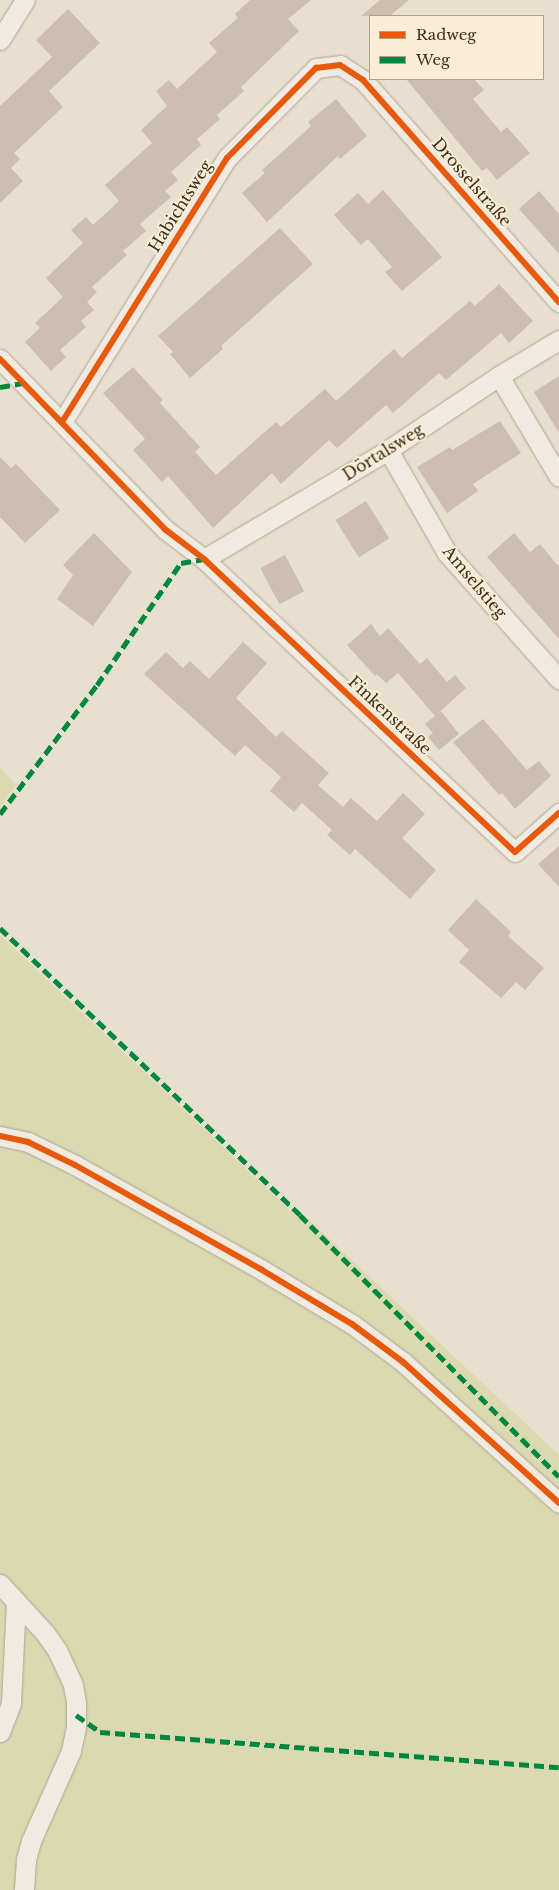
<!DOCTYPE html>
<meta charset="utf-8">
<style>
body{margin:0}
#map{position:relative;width:559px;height:1890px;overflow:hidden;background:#e8e0ce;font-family:"Libre Baskerville",serif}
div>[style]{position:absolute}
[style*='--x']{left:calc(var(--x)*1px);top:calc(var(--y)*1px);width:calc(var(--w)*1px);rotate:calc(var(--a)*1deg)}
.green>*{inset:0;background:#dad9af}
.building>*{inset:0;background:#cdbeaf;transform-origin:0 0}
.roads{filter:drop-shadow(0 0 1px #aea597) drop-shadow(0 0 1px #aea597)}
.street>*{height:19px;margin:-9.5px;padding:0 9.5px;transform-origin:9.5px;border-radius:9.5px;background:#f0eae1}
.quiet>*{height:5px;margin-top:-2.5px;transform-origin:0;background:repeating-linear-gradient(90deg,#00873e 0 10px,transparent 0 15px)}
.cycleway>*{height:6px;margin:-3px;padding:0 3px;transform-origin:3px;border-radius:3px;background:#e8590c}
span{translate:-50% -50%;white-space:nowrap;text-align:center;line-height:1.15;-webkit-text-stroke:4px #f9edd5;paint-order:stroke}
.street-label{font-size:16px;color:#3f2c1d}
.legend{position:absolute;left:369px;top:15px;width:175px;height:65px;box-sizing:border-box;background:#f9edd5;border:1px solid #afa08b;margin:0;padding:6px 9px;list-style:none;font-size:15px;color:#3f2c1d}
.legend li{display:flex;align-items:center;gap:10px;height:25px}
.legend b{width:25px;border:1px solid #afa08b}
</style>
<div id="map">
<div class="green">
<div style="clip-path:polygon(0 767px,16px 785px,0 807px)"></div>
<div style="clip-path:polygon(0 935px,304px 1224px,310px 1221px,559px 1455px,559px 1890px,0 1890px)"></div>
</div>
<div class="building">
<div style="clip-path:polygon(250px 0,311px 0,288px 19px,299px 31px,241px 87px,244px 91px,217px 115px,220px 119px,197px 139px,201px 145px,171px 172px,178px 180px,165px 191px,171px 197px,140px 224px,146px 231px,123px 251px,127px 255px,92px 287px,97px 292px,87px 302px,94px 310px,81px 321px,86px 327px,60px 350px,66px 357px,51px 371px,25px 342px,40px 328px,35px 323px,63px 297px,46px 278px,83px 243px,71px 230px,86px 217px,93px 225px,119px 201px,105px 185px,152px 143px,141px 130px,167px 106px,156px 91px,169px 80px,177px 89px,217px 52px,209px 43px,238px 18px,235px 14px)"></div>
<div style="clip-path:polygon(380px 0,409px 0,390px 16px,361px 16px)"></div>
<div style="clip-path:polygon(68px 9px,100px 43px,49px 91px,63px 107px,14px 153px,20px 159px,11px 168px,23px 181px,0 203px,0 106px,52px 57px,36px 40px)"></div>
<div style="clip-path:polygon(406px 79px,474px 79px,484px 90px,473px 99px,501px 132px,507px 127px,530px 153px,497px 180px,487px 168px,482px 171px)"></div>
<div style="clip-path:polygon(336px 99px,367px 136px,340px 159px,338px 156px,267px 222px,242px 193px,265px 173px,262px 170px,311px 126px,308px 122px)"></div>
<div style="clip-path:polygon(383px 190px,442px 257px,402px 291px,385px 272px,392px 267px,368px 239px,361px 245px,334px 215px,358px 193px,368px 204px)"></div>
<div style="clip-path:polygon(539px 191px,559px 214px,559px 254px,519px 209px)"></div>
<div style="clip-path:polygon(280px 228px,313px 264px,221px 346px,223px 349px,190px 378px,170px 354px,173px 352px,158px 336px)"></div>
<div style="clip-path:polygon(499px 284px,533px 321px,509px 343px,501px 333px,446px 380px,439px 373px,393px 413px,386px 405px,337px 448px,329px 440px,281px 484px,272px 473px,213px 528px,168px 476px,162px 482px,133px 450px,145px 439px,103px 393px,133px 367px,163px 400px,160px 403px,200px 447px,195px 452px,216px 475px,276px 422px,281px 427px,325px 389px,336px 401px,394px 349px,402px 358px,470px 301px,475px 306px)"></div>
<div style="clip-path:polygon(559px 376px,559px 433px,534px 392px)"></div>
<div style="clip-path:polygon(500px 421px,521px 453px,473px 484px,478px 491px,447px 513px,417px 467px,450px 447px,452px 450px)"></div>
<div style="clip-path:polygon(0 457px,11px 468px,16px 464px,60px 510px,25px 543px,0 517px)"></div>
<div style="left:366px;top:501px;width:44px;height:36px;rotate:58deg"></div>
<div style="clip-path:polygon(94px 533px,132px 572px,93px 626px,57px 599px,73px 575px,63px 565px)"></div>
<div style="clip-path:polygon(514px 533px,530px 552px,540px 544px,559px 567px,559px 639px,487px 557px)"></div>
<div style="left:285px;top:555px;width:41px;height:28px;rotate:62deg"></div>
<div style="clip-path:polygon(371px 624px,380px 636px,388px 628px,420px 664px,427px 658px,447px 682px,455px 675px,466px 688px,435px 716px,398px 673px,386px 683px,377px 674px,375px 676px,347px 645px)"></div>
<div style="clip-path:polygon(243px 642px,267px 663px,236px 698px,276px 737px,282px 731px,329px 773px,318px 785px,343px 807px,351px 798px,377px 821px,403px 793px,425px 814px,402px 838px,436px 870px,410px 899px,355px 849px,350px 855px,327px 835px,332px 830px,302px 803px,294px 812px,270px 791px,281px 777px,245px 745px,235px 756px,144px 674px,166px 652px,183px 668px,190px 661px,209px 679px)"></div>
<div style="clip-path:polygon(441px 711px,459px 734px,439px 750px,428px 737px,433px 733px,425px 724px)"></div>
<div style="clip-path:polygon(483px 719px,527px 770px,539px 761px,551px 776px,515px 809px,502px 793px,499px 795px,453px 742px)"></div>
<div style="clip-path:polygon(559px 846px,559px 887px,538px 864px)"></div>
<div style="clip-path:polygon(476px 899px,511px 932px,508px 936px,544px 968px,525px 990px,516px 982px,501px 998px,459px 962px,469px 950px,448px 930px)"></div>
</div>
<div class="roads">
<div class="street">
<div style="--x:0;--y:40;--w:47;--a:-58"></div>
<div style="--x:0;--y:359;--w:238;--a:45.9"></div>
<div style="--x:166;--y:530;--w:48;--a:37.3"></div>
<div style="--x:204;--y:559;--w:427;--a:43.3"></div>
<div style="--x:515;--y:852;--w:59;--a:-41.6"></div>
<div style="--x:499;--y:376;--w:117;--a:59.3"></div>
<div style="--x:62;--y:422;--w:311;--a:-58"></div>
<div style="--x:227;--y:158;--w:127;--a:-45.3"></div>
<div style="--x:316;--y:68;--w:24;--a:-7"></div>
<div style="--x:340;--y:65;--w:27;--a:33"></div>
<div style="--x:363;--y:80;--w:296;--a:48.6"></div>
<div style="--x:388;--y:450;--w:119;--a:60.2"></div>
<div style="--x:447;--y:553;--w:169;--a:48.4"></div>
<div style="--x:204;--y:559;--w:214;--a:-30.6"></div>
<div style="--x:388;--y:450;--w:133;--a:-33.7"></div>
<div style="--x:499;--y:376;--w:70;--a:-31"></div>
<div style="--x:0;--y:1136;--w:29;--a:12"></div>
<div style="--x:28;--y:1142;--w:52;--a:26.1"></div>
<div style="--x:75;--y:1165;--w:214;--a:29.3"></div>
<div style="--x:262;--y:1270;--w:105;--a:31"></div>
<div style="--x:352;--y:1324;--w:64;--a:36.7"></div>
<div style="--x:403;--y:1362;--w:210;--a:42.1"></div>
<div style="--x:0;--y:1584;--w:67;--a:47.4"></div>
<div style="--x:45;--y:1633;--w:21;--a:55"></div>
<div style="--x:57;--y:1650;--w:38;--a:65"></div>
<div style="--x:73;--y:1685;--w:17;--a:80"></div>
<div style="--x:76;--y:1702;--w:25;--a:90"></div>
<div style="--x:76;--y:1727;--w:25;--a:102"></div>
<div style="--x:71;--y:1751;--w:98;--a:114"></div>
<div style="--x:31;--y:1841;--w:20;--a:105"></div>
<div style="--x:26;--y:1860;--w:30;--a:94"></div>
<div style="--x:0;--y:1732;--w:31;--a:-69"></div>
<div style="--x:11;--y:1703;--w:102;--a:-87.2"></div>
</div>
</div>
<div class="quiet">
<div style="--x:0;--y:387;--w:23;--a:-10"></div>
<div style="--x:0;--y:814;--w:161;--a:-53.1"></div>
<div style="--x:97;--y:685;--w:148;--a:-55.5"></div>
<div style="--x:181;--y:563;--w:23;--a:-10"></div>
<div style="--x:0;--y:928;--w:415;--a:43.7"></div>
<div style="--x:300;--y:1215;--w:368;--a:45.3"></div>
<div style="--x:76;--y:1715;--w:29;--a:35"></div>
<div style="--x:100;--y:1732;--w:460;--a:4.4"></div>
</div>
<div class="cycleway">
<div style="--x:0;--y:359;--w:238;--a:45.9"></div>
<div style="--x:166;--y:530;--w:48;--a:37.3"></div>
<div style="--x:204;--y:559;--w:427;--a:43.3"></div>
<div style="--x:515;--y:852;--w:59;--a:-41.6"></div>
<div style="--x:62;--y:422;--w:311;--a:-58"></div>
<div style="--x:227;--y:158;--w:127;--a:-45.3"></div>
<div style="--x:316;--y:68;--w:24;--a:-7"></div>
<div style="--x:340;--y:65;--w:27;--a:33"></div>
<div style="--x:363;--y:80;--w:296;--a:48.6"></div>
<div style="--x:0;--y:1136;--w:29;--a:12"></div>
<div style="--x:28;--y:1142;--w:52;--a:26.1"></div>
<div style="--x:75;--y:1165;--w:214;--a:29.3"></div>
<div style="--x:262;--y:1270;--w:105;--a:31"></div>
<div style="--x:352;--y:1324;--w:64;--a:36.7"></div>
<div style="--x:403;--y:1362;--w:210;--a:42.1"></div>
</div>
<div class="street-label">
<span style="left:472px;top:182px;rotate:49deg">Drosselstraße</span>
<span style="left:180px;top:206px;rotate:-58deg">Habichtsweg</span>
<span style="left:383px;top:452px;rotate:-32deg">Dörtalsweg</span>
<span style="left:475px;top:582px;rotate:50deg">Amselstieg</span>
<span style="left:390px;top:715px;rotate:43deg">Finkenstraße</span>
</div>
<ul class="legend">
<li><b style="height:6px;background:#e8590c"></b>Radweg</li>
<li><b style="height:6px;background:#00873e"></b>Weg</li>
</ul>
</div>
